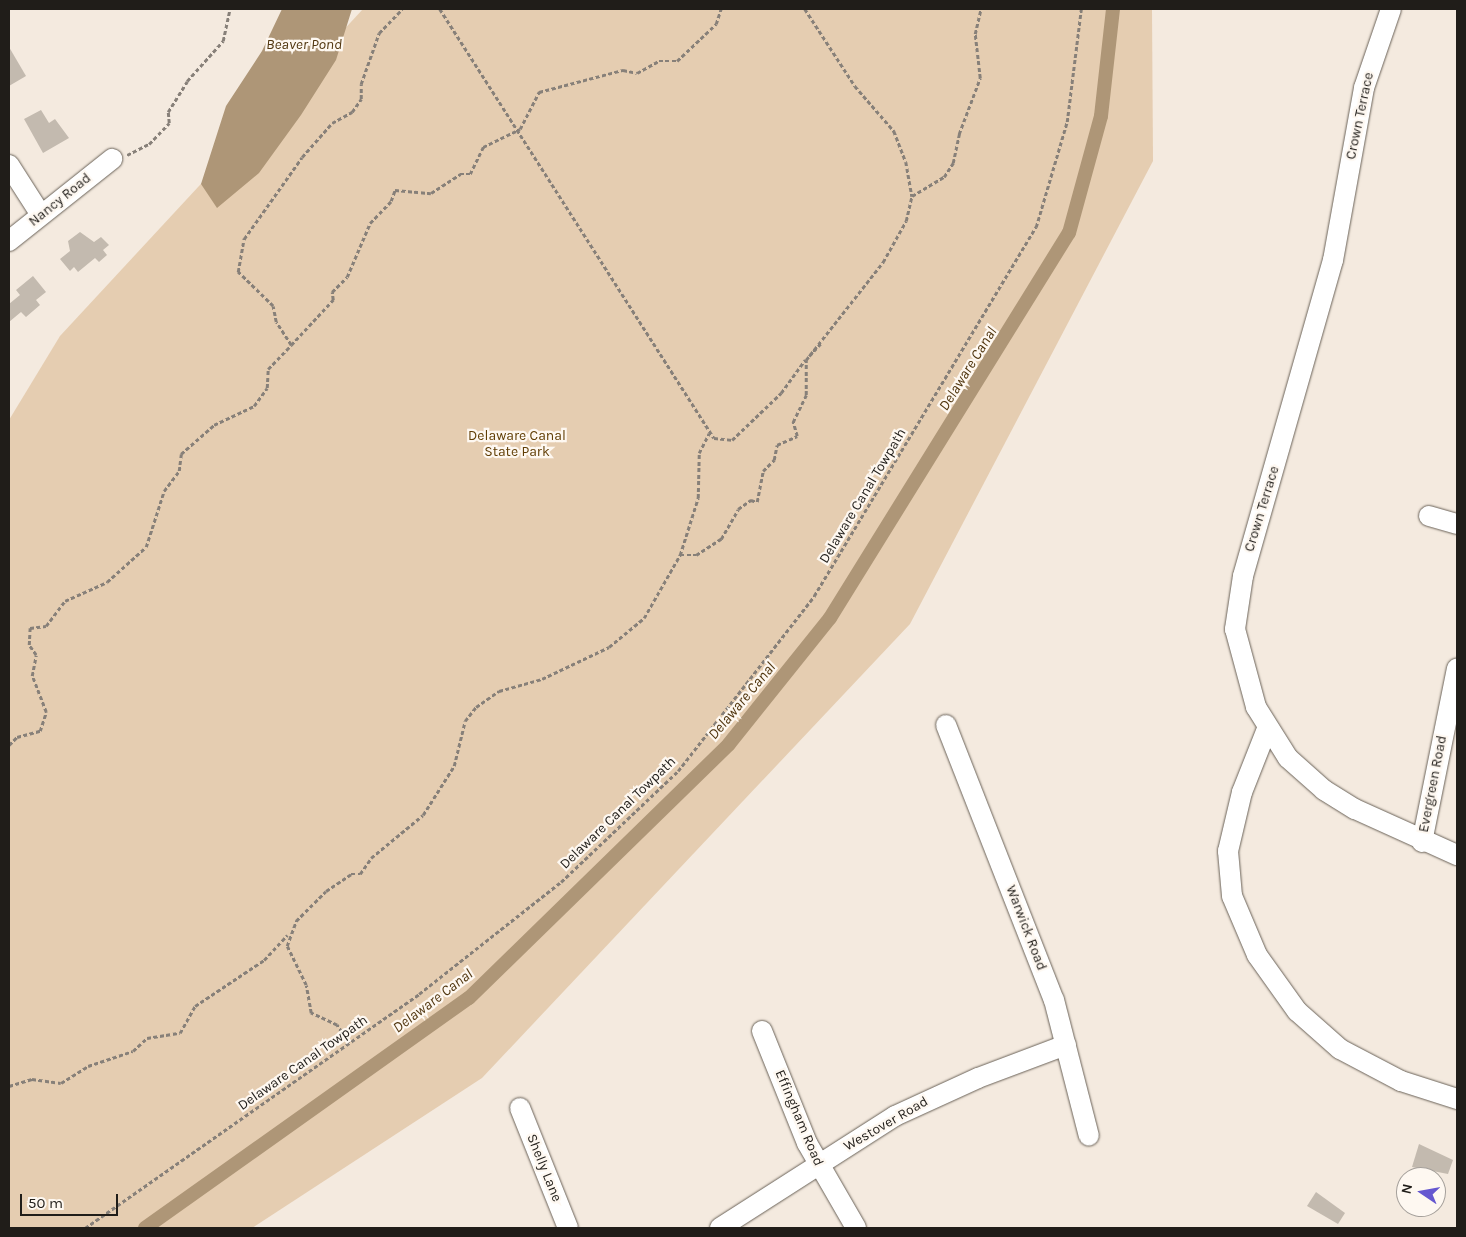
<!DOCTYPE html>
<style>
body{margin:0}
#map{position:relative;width:1466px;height:1237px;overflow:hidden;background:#f4eadf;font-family:Karla,sans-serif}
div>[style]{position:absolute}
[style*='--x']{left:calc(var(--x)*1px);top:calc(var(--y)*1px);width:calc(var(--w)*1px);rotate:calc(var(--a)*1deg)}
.green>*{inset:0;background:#e5cdb1}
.water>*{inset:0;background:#ae9677}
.canal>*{height:14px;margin:-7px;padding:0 7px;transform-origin:7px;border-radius:7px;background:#ae9677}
.building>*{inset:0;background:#c3baaf}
.path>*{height:2.5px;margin-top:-1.25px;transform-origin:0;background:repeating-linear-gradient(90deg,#878079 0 4px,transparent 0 6.5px)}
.roads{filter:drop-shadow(0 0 1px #6a6258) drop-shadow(0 0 1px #6a6258)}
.minor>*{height:20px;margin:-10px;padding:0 10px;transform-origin:10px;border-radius:10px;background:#fff}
span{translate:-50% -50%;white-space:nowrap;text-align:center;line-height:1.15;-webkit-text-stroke:4.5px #fef8f1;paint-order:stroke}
.street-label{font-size:14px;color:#201d19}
.park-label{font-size:14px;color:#603d04}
.water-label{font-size:15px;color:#51360f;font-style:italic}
.frame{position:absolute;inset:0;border:10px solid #201d19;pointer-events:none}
.north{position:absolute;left:1396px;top:1167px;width:50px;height:50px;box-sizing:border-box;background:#fef8f1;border:1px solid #a5a09b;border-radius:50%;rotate:282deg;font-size:14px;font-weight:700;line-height:20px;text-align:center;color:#201d19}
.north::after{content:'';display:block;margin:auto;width:18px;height:22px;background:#6557d0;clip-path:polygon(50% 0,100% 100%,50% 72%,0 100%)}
.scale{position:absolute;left:20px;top:1194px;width:98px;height:22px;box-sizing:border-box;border:2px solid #201d19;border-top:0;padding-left:6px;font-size:15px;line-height:18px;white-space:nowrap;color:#201d19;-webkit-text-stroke:4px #fef8f1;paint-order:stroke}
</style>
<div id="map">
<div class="green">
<div style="clip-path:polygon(363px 9px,1152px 9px,1153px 161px,910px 624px,482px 1078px,252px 1228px,9px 1228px,9px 420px,60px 336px)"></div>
</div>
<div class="water">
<div style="clip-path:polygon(282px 9px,352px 9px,336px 60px,301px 115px,259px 173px,217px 208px,201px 184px,226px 106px,262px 51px)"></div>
</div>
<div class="canal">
<div style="--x:145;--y:1228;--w:397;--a:-35.4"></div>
<div style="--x:469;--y:998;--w:363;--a:-44.3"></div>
<div style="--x:729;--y:744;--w:161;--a:-51.3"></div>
<div style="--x:830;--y:618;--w:453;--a:-58.2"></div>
<div style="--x:1069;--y:233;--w:121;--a:-74.7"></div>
<div style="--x:1101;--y:116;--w:108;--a:-83.6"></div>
</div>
<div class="building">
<div style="clip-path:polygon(9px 47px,26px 76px,9px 86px)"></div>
<div style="clip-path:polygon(41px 110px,49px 123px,55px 119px,69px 138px,43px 153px,24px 119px)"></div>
<div style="clip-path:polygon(80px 232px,94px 242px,101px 237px,109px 245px,103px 250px,107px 255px,99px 262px,95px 258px,78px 272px,74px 267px,70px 271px,60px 259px,70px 251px,68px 241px)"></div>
<div style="clip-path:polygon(33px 276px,46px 292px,36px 300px,40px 305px,26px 317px,21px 312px,9px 322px,9px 304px,20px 295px,16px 290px)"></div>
<div style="clip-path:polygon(1419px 1144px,1453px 1160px,1448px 1174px,1412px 1167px)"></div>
<div style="clip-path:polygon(1316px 1192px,1345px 1213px,1338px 1224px,1307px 1206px)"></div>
</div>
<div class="path">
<div style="--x:440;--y:9;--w:509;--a:57.43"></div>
<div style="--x:714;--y:438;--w:18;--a:6"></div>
<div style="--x:732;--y:440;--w:68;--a:-43.8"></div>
<div style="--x:781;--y:393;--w:41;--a:-54"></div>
<div style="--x:805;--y:9;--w:92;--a:57"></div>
<div style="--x:855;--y:86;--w:60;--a:49.1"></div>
<div style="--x:894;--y:131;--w:33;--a:69"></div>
<div style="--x:906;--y:162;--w:35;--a:80"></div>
<div style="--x:127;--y:155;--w:25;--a:-27"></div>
<div style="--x:149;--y:144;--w:29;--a:-46"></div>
<div style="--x:169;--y:123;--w:11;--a:-95"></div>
<div style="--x:168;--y:112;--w:36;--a:-58"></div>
<div style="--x:187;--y:81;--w:54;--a:-48"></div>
<div style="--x:223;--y:41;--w:33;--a:-78"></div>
<div style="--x:291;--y:345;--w:62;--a:-47"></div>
<div style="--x:333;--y:300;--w:8;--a:-97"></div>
<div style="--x:332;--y:292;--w:21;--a:-45"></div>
<div style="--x:347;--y:277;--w:59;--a:-66.9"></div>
<div style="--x:370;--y:223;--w:30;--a:-46"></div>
<div style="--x:391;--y:201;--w:12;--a:-70"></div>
<div style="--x:395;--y:190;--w:36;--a:5"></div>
<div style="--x:431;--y:193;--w:35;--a:-33"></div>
<div style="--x:460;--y:174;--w:10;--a:0"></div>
<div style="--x:470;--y:174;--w:30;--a:-64"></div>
<div style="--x:483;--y:147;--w:41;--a:-25.9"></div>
<div style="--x:520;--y:129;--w:42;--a:-62.8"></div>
<div style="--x:539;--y:92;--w:87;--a:-14.7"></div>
<div style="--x:623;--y:70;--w:14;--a:12"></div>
<div style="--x:637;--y:73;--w:25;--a:-29"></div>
<div style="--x:659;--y:61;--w:18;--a:0"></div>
<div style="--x:677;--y:61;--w:54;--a:-43.5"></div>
<div style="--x:716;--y:24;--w:16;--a:-72"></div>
<div style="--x:809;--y:356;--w:18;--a:-47"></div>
<div style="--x:680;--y:555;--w:60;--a:-72.5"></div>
<div style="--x:698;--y:498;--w:45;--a:-88.7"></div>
<div style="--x:699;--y:453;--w:22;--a:-63"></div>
<div style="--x:9;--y:745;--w:11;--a:-45"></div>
<div style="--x:17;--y:737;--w:24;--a:-15"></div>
<div style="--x:40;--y:731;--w:20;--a:-72"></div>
<div style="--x:46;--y:712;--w:39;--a:-111"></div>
<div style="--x:32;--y:676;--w:21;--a:-79"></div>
<div style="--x:36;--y:655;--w:12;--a:-125"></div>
<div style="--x:29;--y:645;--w:17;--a:-87"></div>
<div style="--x:30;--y:628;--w:16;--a:-7"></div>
<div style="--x:46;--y:626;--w:31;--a:-53"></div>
<div style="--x:65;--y:601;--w:46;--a:-24.3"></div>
<div style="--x:107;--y:582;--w:52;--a:-41.9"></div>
<div style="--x:146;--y:547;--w:59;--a:-72.2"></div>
<div style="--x:164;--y:491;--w:25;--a:-53"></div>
<div style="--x:179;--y:471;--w:17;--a:-83"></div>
<div style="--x:181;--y:454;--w:44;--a:-41.3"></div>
<div style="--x:214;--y:425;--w:44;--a:-25.4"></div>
<div style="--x:254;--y:406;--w:22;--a:-54"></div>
<div style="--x:267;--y:388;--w:19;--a:-87"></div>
<div style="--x:268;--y:369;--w:33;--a:-46"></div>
<div style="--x:291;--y:345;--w:27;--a:-123"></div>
<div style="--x:276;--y:322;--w:16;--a:-101"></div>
<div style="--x:273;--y:306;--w:49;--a:-135.8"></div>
<div style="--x:238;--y:272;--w:34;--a:-80"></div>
<div style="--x:244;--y:239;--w:100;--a:-54.7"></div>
<div style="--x:302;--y:157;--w:45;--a:-48.6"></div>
<div style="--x:332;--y:123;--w:23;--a:-29"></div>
<div style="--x:352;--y:112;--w:16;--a:-55"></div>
<div style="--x:361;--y:99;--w:15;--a:-90"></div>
<div style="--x:361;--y:84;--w:54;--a:-70.6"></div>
<div style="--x:379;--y:33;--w:33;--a:-46"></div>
<div style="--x:349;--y:1043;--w:22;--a:-124"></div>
<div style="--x:337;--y:1025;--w:29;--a:-155"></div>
<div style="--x:311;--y:1013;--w:28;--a:-100"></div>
<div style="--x:306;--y:985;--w:43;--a:-116"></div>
<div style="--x:287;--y:946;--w:27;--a:-70"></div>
<div style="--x:296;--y:921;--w:42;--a:-45"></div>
<div style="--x:326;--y:891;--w:30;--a:-34"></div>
<div style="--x:351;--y:874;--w:9;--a:0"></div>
<div style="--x:360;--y:874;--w:19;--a:-55"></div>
<div style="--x:371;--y:858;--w:67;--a:-39.6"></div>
<div style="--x:423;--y:815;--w:58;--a:-57.7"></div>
<div style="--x:454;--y:766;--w:46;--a:-76.3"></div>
<div style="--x:465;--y:721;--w:18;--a:-52"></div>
<div style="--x:476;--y:707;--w:28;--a:-35"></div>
<div style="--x:499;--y:691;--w:45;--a:-15.6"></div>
<div style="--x:542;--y:679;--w:74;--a:-25.5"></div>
<div style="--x:609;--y:647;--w:45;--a:-39.6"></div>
<div style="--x:644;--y:618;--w:73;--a:-60.3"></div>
<div style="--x:680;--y:555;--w:16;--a:0"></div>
<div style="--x:696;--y:555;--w:30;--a:-33"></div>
<div style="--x:721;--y:539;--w:34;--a:-60"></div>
<div style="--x:738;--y:509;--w:16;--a:-35"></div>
<div style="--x:751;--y:500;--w:6;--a:18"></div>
<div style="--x:757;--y:502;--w:32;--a:-79"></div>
<div style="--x:763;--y:471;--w:16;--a:-45"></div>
<div style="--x:774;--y:460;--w:15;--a:-79"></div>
<div style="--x:777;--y:445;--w:22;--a:-24"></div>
<div style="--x:797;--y:436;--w:15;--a:-106"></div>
<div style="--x:793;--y:422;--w:30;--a:-64"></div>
<div style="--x:806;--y:395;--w:35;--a:-90"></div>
<div style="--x:806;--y:360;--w:125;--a:-51.8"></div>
<div style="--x:883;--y:262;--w:47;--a:-60.7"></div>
<div style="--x:906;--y:221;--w:26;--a:-77"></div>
<div style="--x:912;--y:196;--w:37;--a:-31"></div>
<div style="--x:944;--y:177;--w:17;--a:-57"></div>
<div style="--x:953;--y:163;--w:30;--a:-78"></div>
<div style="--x:959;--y:134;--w:60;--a:-69.4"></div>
<div style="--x:980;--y:78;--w:44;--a:-96.5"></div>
<div style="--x:975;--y:34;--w:26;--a:-77"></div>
<div style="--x:9;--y:1086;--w:24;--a:-17"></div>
<div style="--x:32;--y:1079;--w:29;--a:8"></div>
<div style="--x:61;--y:1083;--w:32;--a:-32"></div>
<div style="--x:88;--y:1066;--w:47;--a:-18.4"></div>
<div style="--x:133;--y:1051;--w:19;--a:-43"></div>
<div style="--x:147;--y:1038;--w:33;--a:-9"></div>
<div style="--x:180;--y:1033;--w:31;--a:-61"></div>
<div style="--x:195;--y:1006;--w:83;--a:-33.7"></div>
<div style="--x:264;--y:960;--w:34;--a:-47"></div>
<div style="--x:85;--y:1228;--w:408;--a:-35"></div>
<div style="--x:419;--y:994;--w:181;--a:-38.3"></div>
<div style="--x:561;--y:882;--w:161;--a:-43.5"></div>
<div style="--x:678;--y:771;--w:222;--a:-52.1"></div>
<div style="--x:814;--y:596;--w:431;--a:-59"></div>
<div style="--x:1036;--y:227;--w:109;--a:-73.6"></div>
<div style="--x:1067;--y:122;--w:114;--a:-82.9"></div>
</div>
<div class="roads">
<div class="minor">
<div style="--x:1391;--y:9;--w:83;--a:108.9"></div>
<div style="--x:1364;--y:88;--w:175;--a:100.2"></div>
<div style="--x:1333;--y:260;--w:329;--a:105.9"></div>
<div style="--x:1243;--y:576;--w:54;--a:98.6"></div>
<div style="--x:1235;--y:629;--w:81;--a:74.9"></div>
<div style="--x:1256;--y:707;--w:60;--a:57.9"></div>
<div style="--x:1288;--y:758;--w:48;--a:41.6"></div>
<div style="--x:1324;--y:790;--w:36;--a:32"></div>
<div style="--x:1355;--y:809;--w:112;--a:24.3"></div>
<div style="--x:9;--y:165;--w:59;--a:57.4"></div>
<div style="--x:9;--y:241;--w:132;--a:-38.5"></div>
<div style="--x:1429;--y:516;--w:29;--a:16"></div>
<div style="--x:946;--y:725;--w:295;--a:68.6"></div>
<div style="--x:1054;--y:1000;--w:140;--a:75.6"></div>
<div style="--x:1267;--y:729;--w:68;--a:111.6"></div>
<div style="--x:1242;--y:792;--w:61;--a:103.3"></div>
<div style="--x:1228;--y:851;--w:45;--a:84.9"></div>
<div style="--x:1232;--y:896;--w:64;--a:67"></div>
<div style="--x:1257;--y:955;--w:69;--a:54.5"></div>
<div style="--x:1297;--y:1011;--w:57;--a:41.5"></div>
<div style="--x:1340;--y:1049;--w:69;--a:27.7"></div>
<div style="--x:1401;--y:1081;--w:59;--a:17.8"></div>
<div style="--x:1422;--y:842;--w:177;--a:-78.6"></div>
<div style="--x:762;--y:1031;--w:121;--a:68.1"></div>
<div style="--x:807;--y:1143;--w:98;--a:60"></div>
<div style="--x:520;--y:1108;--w:129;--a:68.2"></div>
<div style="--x:720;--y:1228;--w:208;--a:-32.6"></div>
<div style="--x:895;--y:1116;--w:91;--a:-24.6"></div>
<div style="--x:978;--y:1078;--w:94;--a:-20.6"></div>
</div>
</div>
<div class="street-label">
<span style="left:1360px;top:116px;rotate:-78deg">Crown Terrace</span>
<span style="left:60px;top:200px;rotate:-39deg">Nancy Road</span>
<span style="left:863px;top:496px;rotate:-59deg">Delaware Canal Towpath</span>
<span style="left:1262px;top:509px;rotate:-73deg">Crown Terrace</span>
<span style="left:1433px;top:784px;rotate:-79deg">Evergreen Road</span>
<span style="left:618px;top:813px;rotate:-44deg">Delaware Canal Towpath</span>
<span style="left:1026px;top:928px;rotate:69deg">Warwick Road</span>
<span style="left:303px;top:1063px;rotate:-35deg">Delaware Canal Towpath</span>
<span style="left:799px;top:1118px;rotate:67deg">Effingham Road</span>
<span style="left:886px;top:1124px;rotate:-30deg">Westover Road</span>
<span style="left:544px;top:1168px;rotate:68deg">Shelly Lane</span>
</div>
<div class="park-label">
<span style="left:517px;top:444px">Delaware Canal<br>State Park</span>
</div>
<div class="water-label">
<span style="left:304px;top:45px">Beaver Pond</span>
<span style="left:968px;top:369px;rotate:-58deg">Delaware Canal</span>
<span style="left:742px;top:701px;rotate:-50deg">Delaware Canal</span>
<span style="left:433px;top:1001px;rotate:-37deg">Delaware Canal</span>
</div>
<div class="frame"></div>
<div class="north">N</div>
<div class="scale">50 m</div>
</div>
